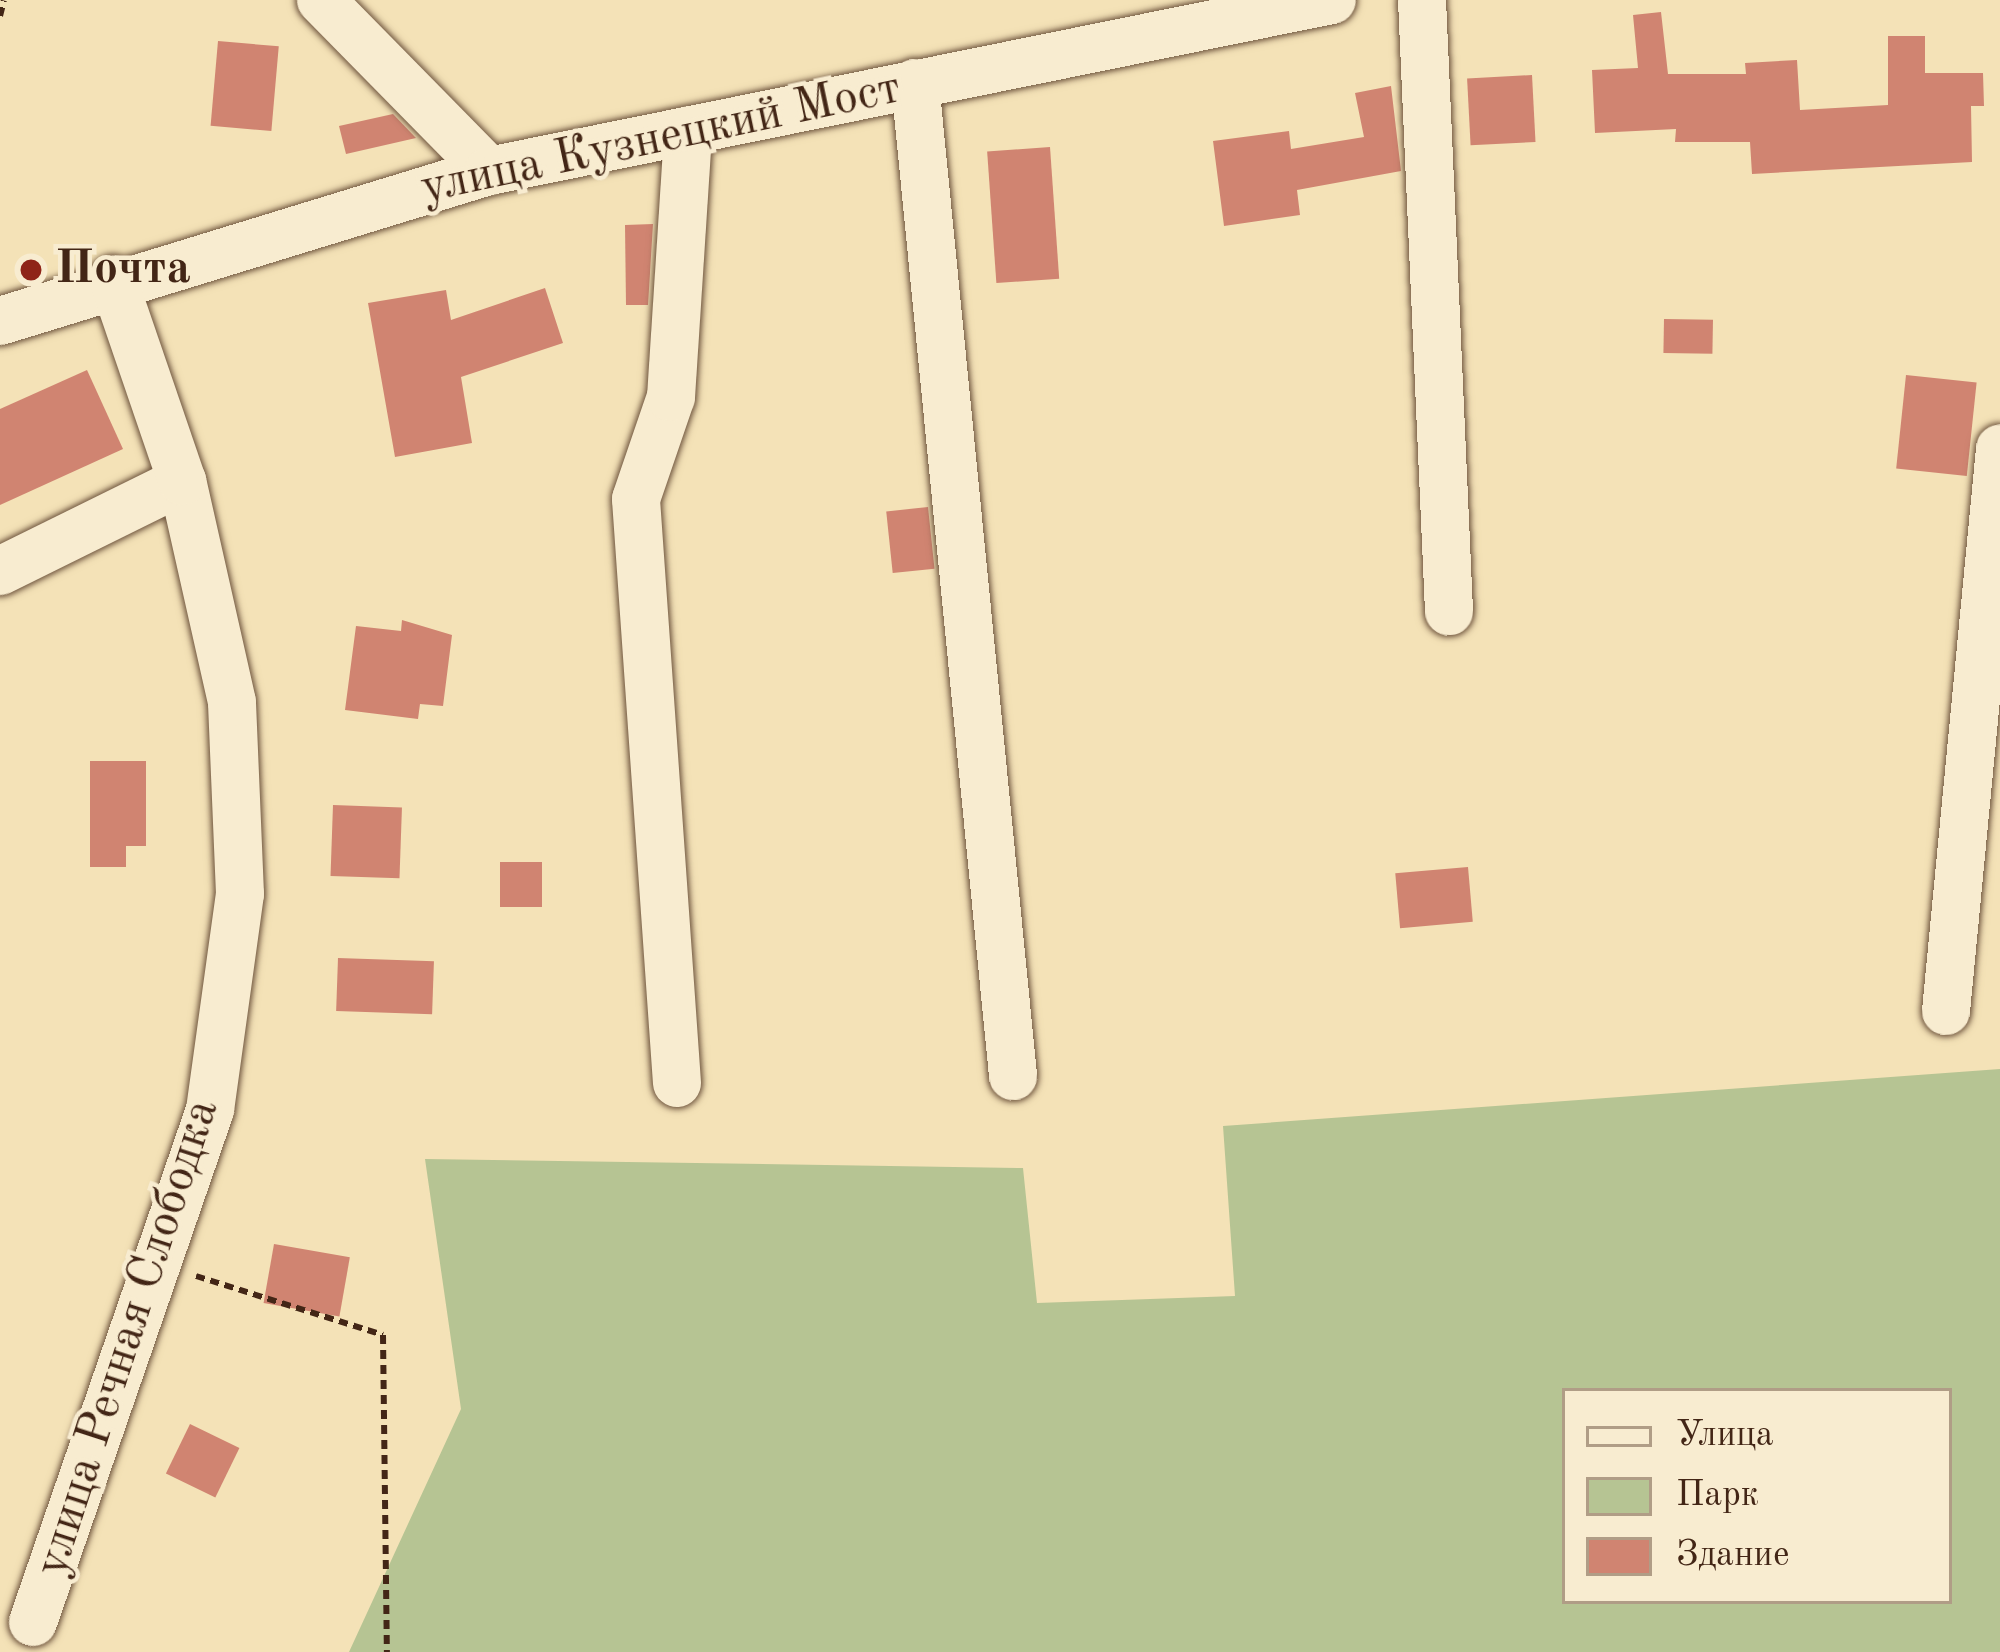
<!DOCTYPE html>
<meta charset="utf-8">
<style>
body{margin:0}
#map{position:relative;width:2000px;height:1652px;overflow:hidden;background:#f4e2b7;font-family:"Old Standard TT",serif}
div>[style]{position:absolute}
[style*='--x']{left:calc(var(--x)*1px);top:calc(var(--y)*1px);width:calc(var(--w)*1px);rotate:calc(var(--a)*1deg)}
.green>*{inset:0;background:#b6c493}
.building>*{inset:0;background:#d08471;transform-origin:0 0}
.path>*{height:6px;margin-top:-3px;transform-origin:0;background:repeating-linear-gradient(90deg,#432616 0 9px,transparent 0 15px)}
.roads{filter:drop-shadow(0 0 3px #6f553e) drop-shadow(0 0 3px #6f553e)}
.minor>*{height:48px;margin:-24px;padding:0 24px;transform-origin:24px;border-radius:24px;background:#f8ecd0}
.dots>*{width:33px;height:33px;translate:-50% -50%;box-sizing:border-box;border:6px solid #f8ecd0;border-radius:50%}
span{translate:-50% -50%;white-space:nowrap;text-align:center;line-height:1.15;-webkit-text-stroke:9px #f8ecd0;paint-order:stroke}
.street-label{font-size:48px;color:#432616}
.poi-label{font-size:48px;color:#432616;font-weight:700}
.left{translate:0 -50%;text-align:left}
.legend{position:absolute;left:1562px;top:1388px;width:390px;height:216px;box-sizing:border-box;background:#f8ecd0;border:3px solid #b09d86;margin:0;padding:15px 21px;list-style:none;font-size:36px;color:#432616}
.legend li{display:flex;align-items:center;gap:24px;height:60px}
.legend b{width:60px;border:3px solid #b09d86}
</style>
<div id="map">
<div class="green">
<div style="clip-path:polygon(evenodd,2000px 1069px,2000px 1652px,349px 1652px,461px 1409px,425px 1159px,1023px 1168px,1037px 1303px,1235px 1296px,1223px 1126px,2000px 1069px,1949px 1391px,1949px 1601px,1565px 1601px,1565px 1391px,1949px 1391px)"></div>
</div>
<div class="building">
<div style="clip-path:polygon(1661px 12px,1668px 74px,1746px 74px,1745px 63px,1797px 60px,1800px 110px,1888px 105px,1888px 36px,1925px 36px,1925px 73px,1983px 73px,1984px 106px,1971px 106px,1972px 162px,1752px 174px,1750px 142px,1675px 142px,1676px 129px,1595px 133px,1592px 70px,1638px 68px,1633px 15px)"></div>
<div style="left:218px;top:41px;width:61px;height:85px;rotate:5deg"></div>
<div style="left:1532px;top:75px;width:67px;height:65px;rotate:87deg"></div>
<div style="clip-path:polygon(1391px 86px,1401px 171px,1297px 190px,1300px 215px,1224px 226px,1213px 141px,1289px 131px,1291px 149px,1364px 137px,1355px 93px)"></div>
<div style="clip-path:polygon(393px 114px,416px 138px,346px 154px,339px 126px)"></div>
<div style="left:1050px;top:147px;width:132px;height:63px;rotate:86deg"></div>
<div style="clip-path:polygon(653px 224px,648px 305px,626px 305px,625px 225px)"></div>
<div style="clip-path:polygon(545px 288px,563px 343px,461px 377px,472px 443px,395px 457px,368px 303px,446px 290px,451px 320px)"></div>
<div style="left:1664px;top:319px;width:49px;height:34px;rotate:1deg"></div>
<div style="clip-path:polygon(87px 370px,123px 449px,0 505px,0 409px)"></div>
<div style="left:1906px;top:375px;width:71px;height:94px;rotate:6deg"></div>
<div style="left:928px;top:507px;width:62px;height:42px;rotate:84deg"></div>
<div style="clip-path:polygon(402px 620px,452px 635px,443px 706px,420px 704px,418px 719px,345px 710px,356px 626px,401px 631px)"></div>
<div style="clip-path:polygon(90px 761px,146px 761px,146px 846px,126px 846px,126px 867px,90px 867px)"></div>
<div style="left:333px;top:805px;width:69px;height:71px;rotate:2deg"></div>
<div style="left:500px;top:862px;width:42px;height:45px"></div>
<div style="left:1468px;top:867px;width:55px;height:73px;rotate:85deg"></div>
<div style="left:338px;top:958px;width:96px;height:53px;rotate:2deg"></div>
<div style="left:274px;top:1244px;width:77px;height:60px;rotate:10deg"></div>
<div style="left:190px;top:1424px;width:55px;height:55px;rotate:26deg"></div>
</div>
<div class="path">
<div style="--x:0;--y:16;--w:16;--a:-76"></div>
<div style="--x:196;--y:1276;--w:196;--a:17.5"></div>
<div style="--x:383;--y:1335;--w:317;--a:89.3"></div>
</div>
<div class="roads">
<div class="minor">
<div style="--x:321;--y:0;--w:240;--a:45.5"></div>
<div style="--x:1422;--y:0;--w:612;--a:87.47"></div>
<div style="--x:915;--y:83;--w:998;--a:84.36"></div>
<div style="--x:0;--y:321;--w:511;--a:-17.05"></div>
<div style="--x:489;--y:171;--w:860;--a:-11.47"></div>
<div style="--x:0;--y:571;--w:203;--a:-26.3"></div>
<div style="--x:1946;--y:1011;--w:565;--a:-84.51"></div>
<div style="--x:677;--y:1083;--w:585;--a:-94.02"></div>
<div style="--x:636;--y:499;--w:108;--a:-71.1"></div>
<div style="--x:671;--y:397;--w:267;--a:-86.3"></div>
<div style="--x:33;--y:1622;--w:542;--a:-70.93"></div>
<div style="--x:210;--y:1110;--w:218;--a:-82.1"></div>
<div style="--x:240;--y:894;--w:192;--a:-92.4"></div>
<div style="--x:232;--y:702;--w:227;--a:-102.7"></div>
<div style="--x:182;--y:481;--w:213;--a:-108.9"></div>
</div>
</div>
<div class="dots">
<div style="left:31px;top:270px;background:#8f2418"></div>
</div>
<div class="street-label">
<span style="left:661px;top:139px;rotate:-12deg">улица Кузнецкий Мост</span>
<span style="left:128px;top:1338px;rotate:-72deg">улица Речная Слободка</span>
</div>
<div class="poi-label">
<span class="left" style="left:55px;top:270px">Почта</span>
</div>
<ul class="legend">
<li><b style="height:15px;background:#f8ecd0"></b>Улица</li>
<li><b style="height:33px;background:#b6c493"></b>Парк</li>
<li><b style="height:33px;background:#d08471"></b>Здание</li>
</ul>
</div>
